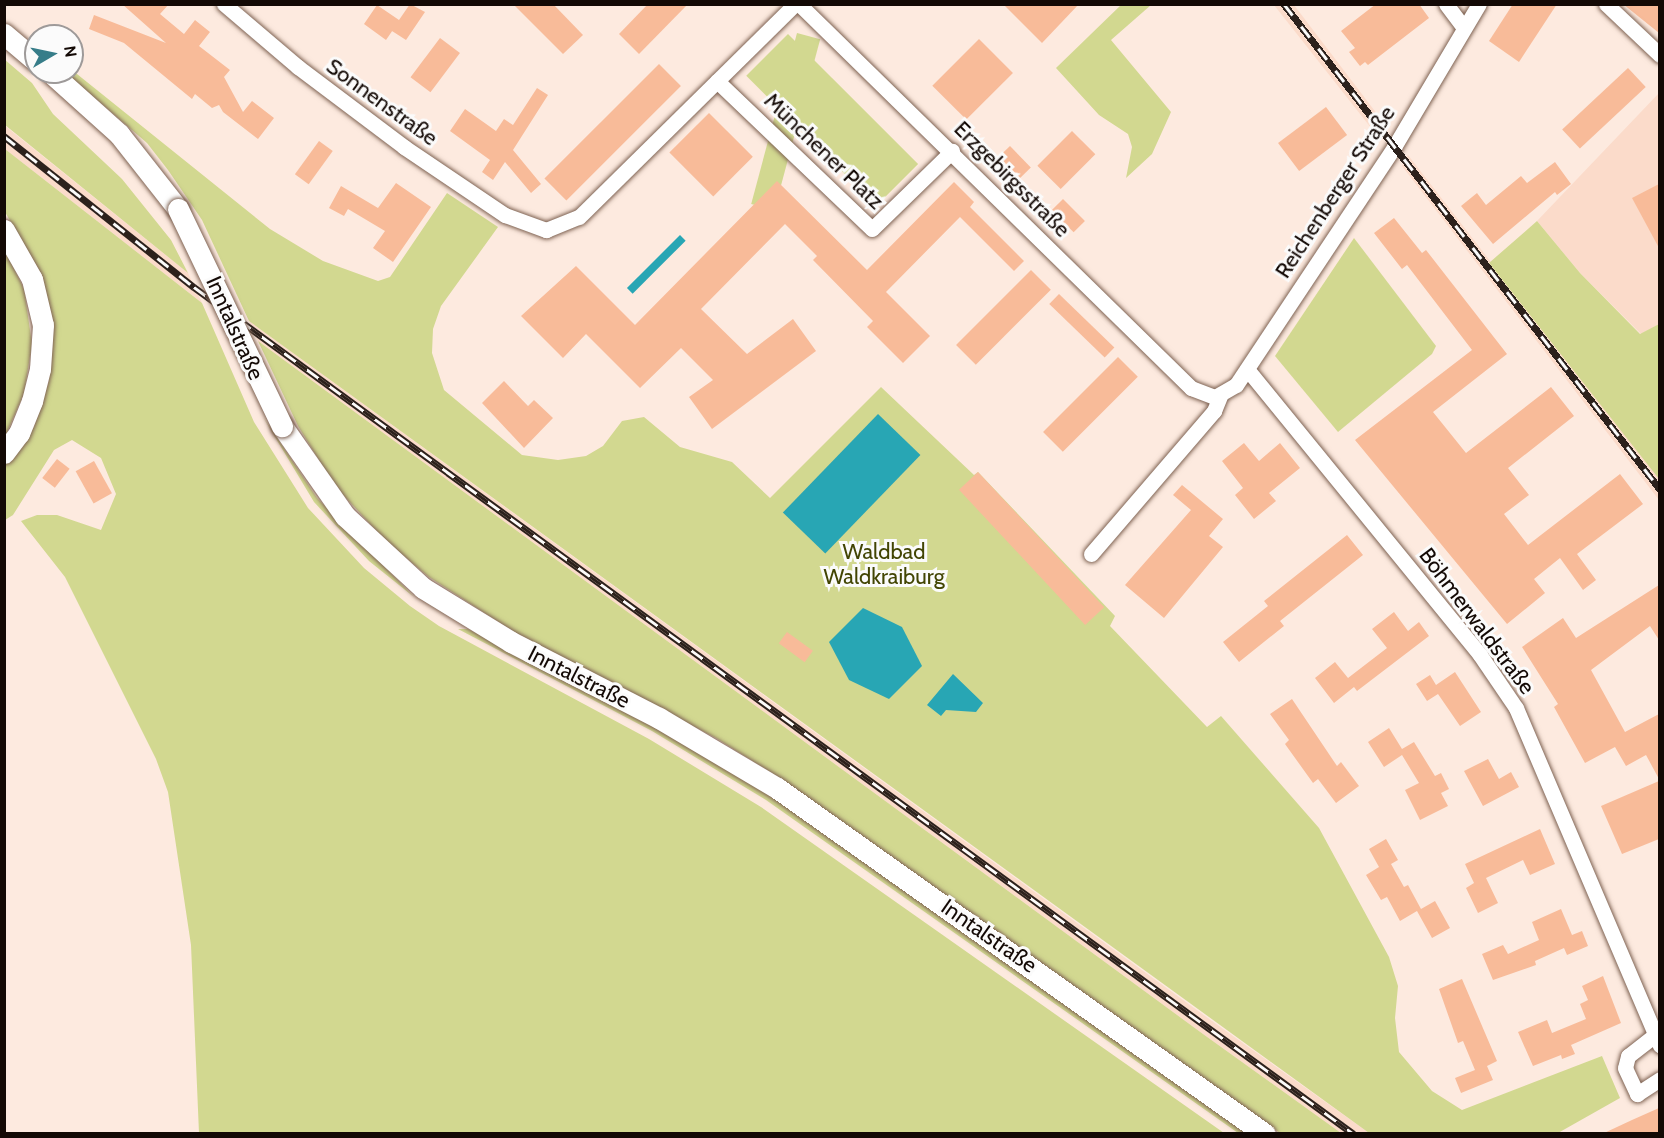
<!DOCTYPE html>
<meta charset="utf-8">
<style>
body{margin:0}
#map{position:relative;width:1664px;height:1138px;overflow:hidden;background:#fdeadf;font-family:Cabin,sans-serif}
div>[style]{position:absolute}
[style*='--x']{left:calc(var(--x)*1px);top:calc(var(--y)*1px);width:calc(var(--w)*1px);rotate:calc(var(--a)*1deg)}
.built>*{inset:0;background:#fbdbca}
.green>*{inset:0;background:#d2d890;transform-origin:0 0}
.water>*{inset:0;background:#28a6b4;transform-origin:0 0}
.building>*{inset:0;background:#f8bb99;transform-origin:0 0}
.roads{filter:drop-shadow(0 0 2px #7e6252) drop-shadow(0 0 2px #7e6252)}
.street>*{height:15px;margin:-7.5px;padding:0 7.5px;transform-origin:7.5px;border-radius:7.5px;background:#fff}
.secondary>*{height:21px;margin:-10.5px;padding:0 10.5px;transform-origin:10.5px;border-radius:10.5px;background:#fff}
.rail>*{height:7px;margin-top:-3.5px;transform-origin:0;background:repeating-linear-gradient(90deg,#fbfbfb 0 14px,#2c211c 0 28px);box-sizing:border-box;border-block:2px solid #2c211c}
.bridges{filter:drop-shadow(0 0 2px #7e6252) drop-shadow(0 0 2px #7e6252)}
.secondary-bridge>*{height:21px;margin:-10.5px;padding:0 10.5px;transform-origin:10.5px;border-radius:10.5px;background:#fff}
span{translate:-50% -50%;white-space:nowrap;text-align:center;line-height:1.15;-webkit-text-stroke:6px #fbfbfb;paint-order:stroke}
.street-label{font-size:22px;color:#130905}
.park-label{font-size:22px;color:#424503}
.frame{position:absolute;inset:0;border:6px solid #130905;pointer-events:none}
.north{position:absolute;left:24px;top:24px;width:60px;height:60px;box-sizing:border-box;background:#fbfbfb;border:2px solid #9e9a99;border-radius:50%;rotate:81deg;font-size:16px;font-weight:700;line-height:24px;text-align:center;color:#130905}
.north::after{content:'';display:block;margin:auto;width:21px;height:27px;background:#377d89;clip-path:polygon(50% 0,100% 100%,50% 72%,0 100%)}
</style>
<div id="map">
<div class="built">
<div style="clip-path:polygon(1274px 5px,1294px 5px,1387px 127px,1379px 138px)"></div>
<div style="clip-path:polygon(1659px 93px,1659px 324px,1641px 334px,1580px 273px,1537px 221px)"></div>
<div style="clip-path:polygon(4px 125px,188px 273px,202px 303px,5px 149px)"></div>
<div style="clip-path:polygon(1408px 155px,1659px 479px,1659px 500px,1402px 166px)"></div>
<div style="clip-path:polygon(249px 321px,1212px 1021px,1369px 1133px,1341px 1133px,1203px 1034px,258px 341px)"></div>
</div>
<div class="green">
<div style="clip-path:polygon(1122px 4px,1151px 5px,1111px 40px,1171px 112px,1152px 154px,1126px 178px,1132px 147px,1128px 134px,1099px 115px,1056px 68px)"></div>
<div style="left:797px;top:33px;width:24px;height:177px;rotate:15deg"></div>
<div style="left:788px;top:34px;width:184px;height:59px;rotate:45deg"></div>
<div style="clip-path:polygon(4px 59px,32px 83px,53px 114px,122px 179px,171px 240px,188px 273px,5px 125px)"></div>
<div style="clip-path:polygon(72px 70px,270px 229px,323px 261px,378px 281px,390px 277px,447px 193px,498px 227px,441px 306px,433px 329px,432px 353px,444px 390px,522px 455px,558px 460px,586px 456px,603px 446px,622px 421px,644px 417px,680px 447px,732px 462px,770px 498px,881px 387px,974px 475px,978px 472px,1115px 616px,1110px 626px,1207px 727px,1221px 716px,1319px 828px,1389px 957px,1398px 986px,1395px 1018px,1399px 1052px,1432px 1091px,1462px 1110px,1602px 1056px,1620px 1098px,1558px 1133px,1369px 1133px,249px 321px,202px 220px,168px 170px,147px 143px,65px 72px)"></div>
<div style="clip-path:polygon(5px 149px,202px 303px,254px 422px,308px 508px,364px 568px,410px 606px,439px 626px,649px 739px,761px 807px,1224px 1133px,199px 1133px,191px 945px,168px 792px,156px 759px,65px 577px,21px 521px,37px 515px,57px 515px,101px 530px,116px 494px,101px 458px,72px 440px,54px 450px,13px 515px,5px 520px,4px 467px,34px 427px,49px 381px,53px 338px,41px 274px,5px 212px)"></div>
<div style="clip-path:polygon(1537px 221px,1580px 273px,1640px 334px,1659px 324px,1659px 479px,1489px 263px)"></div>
<div style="clip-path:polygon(1354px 238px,1436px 346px,1432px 354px,1338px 432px,1275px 356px)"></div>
<div style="clip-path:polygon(4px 249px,24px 289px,32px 344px,24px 393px,5px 437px)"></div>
<div style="clip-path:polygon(258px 341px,1203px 1034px,1341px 1133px,1280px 1133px,783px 780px,716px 738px,516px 633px,429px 577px,385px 540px,335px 486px,298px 426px)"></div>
<div style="clip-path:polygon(263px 417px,317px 498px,414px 597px,369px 561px,314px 502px)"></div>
<div style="clip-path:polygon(458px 629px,468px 629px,655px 728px,769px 795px,1247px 1133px,1238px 1133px,766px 800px,652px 731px)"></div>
</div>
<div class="water">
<div style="left:680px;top:235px;width:8px;height:75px;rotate:45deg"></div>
<div style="left:878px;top:414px;width:59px;height:137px;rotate:44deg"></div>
<div style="clip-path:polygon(863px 608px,902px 627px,922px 666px,889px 699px,849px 680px,829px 642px)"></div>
<div style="clip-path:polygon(953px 674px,983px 703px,976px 712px,946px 710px,941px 716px,927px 705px)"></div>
</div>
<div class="building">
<div style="clip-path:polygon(122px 4px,169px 4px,160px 14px,184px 34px,195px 20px,210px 32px,199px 46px,230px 70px,224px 77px,243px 112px,252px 101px,274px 118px,258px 139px,223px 112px,219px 105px,212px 108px,195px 94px,192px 99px,124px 43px,89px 29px,94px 15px,166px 43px)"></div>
<div style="clip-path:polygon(410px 4px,425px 12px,406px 40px,392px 31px,399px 21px,386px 40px,364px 24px,377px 5px,399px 20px)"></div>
<div style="clip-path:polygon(513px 4px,553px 4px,583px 35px,563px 54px)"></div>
<div style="clip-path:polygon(648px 4px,688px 4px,639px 54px,619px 34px)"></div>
<div style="clip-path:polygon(1003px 4px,1079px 4px,1042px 43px)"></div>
<div style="clip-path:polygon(1376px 4px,1419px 4px,1429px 18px,1368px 65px,1365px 62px,1360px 66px,1349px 52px,1355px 48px,1341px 31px)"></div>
<div style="clip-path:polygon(1513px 4px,1557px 4px,1519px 62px,1489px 41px)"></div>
<div style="clip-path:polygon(1623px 4px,1659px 4px,1659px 33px)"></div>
<div style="left:440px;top:38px;width:25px;height:49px;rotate:37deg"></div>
<div style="left:979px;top:39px;width:48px;height:66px;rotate:45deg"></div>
<div style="left:659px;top:64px;width:31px;height:162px;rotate:45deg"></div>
<div style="left:1628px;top:68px;width:26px;height:90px;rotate:47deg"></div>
<div style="clip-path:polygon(537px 88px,548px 95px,513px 150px,541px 184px,531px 193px,505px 162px,493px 180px,482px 172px,490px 160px,450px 131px,465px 109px,496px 131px,504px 119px,513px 125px)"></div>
<div style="left:1326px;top:107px;width:35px;height:60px;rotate:53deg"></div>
<div style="left:709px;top:113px;width:62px;height:56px;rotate:45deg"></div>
<div style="left:1072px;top:131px;width:33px;height:49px;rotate:45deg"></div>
<div style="left:319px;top:141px;width:17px;height:41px;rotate:36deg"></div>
<div style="left:1010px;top:146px;width:30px;height:16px;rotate:46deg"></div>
<div style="clip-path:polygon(1555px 162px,1571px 184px,1557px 195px,1555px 192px,1493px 244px,1461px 206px,1477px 193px,1486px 205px,1521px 176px,1527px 183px)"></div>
<div style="clip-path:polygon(777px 181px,867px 270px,954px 182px,974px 202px,970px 207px,1024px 261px,1014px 271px,960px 217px,886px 292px,930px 336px,903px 363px,867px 327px,873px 321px,813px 260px,817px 256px,785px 224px,701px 309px,747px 354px,793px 319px,816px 351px,712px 429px,689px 397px,713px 380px,681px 348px,640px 388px,586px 334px,563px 358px,521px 316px,576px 266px,635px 325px)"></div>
<div style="clip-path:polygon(396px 183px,431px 207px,393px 262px,373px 248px,385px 231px,348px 209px,344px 216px,329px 208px,341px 186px,378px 208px)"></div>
<div style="clip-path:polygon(1659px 184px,1659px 248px,1632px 198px)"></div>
<div style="left:1063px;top:199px;width:31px;height:16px;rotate:45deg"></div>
<div style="clip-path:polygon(1394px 218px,1422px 253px,1426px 250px,1507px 354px,1433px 412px,1466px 453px,1551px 387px,1574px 416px,1508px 468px,1529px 495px,1504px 514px,1528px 545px,1620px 474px,1643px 504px,1577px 554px,1596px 580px,1583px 590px,1560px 558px,1534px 579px,1545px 593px,1507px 624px,1355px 440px,1472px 350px,1407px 265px,1402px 269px,1374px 233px)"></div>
<div style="left:1031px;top:270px;width:28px;height:106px;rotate:45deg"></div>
<div style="left:1059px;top:294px;width:77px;height:14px;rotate:44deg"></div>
<div style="left:1118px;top:357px;width:28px;height:106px;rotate:45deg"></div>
<div style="clip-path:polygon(504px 381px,528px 406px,534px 400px,553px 418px,524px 448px,482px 403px)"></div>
<div style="clip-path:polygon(1244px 443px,1259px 461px,1280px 443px,1300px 468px,1269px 493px,1276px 501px,1254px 519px,1235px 495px,1243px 488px,1222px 461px)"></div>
<div style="left:57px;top:459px;width:16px;height:24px;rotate:38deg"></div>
<div style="left:94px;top:461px;width:37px;height:21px;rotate:61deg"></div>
<div style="left:978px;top:472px;width:185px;height:26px;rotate:47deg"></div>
<div style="clip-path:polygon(1182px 485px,1223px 519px,1209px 536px,1223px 547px,1164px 618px,1125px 585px,1191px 510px,1173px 495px)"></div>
<div style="clip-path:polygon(1347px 535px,1363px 555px,1280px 621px,1284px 626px,1239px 662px,1223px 642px,1268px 606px,1264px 601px)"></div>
<div style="clip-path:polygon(1659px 585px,1659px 640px,1650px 626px,1591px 670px,1625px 732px,1659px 714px,1659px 779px,1646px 755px,1626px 766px,1615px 747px,1585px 763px,1554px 707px,1558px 704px,1522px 647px,1563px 618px,1576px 638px)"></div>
<div style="clip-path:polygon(1394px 612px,1408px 631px,1419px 622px,1429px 636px,1357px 691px,1354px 687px,1334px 703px,1315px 678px,1335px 662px,1348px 678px,1387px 648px,1372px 629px)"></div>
<div style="left:787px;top:632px;width:32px;height:14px;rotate:36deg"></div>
<div style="clip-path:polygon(1455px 672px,1481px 712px,1460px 726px,1438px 694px,1427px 701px,1416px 684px,1430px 675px,1436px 685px)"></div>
<div style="clip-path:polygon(1292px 699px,1337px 766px,1341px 762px,1359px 786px,1336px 803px,1318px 779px,1313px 783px,1285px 744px,1289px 740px,1270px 714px)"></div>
<div style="clip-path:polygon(1389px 728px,1402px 749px,1414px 742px,1435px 776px,1441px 773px,1449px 789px,1441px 793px,1448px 806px,1420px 820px,1405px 790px,1419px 783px,1402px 755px,1384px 767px,1368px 742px)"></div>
<div style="clip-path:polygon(1488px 759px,1499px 779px,1511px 772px,1519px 787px,1483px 806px,1464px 771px)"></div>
<div style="clip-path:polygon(1659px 781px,1659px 839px,1622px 854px,1601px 806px)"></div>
<div style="clip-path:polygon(1540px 829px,1555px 864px,1530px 875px,1523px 860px,1486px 878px,1498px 903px,1478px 913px,1466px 888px,1474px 883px,1465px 864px)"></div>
<div style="clip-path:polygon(1386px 839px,1398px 860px,1391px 864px,1404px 887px,1408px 885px,1421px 909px,1435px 901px,1450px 928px,1432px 938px,1417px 911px,1400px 921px,1387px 897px,1381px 900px,1366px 875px,1379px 867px,1369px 849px)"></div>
<div style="clip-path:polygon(1561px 909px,1572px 935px,1582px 931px,1588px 946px,1567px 955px,1564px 948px,1535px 961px,1536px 965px,1493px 980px,1482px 954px,1503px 945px,1508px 954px,1539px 940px,1532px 922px)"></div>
<div style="clip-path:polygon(1603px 976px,1621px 1023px,1571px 1045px,1575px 1054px,1562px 1059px,1561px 1055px,1533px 1066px,1518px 1032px,1547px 1020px,1552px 1033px,1586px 1019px,1580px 1004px,1588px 1000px,1582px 986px)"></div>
<div style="clip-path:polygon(1462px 979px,1497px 1061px,1487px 1066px,1493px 1080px,1461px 1093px,1455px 1078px,1475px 1070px,1463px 1041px,1458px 1043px,1439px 989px)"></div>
<div style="clip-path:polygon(1659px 1108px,1659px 1134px,1602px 1134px,1632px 1120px)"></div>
</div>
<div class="roads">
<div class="street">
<div style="--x:224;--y:4;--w:97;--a:40.4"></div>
<div style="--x:298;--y:67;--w:133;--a:37"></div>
<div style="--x:404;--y:147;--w:122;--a:34"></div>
<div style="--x:505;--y:215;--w:44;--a:20.1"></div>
<div style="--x:546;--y:230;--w:35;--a:-22"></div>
<div style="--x:579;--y:217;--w:303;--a:-44.6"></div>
<div style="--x:799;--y:4;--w:549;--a:44.41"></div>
<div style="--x:1191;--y:388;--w:26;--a:21"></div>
<div style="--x:1215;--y:397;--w:24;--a:-30"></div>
<div style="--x:1236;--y:385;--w:286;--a:-56.4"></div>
<div style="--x:1394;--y:147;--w:166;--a:-59.3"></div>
<div style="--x:1446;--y:4;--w:30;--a:53"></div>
<div style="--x:1606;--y:4;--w:74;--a:43.4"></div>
<div style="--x:717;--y:81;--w:214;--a:43.7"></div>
<div style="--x:872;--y:229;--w:112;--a:-44.3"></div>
<div style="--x:1247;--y:369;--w:369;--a:50.8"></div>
<div style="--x:1480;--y:655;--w:64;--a:55.8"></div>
<div style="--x:1516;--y:708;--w:367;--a:66.9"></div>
<div style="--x:1091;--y:554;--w:189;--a:-49.3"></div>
<div style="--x:1214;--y:411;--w:16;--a:-68"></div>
<div style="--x:1655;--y:1035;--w:34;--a:142"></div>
<div style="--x:1628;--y:1056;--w:12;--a:104"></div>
<div style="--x:1625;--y:1068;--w:29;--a:65"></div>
<div style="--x:1637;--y:1094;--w:27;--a:-33"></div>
</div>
<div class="secondary">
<div style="--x:4;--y:34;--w:42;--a:40.2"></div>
<div style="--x:50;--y:72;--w:93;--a:41.9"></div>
<div style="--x:119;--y:134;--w:95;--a:51.8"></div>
<div style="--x:4;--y:230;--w:56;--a:60.3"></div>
<div style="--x:32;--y:279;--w:47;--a:76.6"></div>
<div style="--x:43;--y:325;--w:44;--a:93.9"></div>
<div style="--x:40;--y:369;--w:33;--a:104"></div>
<div style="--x:32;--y:401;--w:35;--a:112"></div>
<div style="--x:19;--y:433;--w:25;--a:127"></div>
<div style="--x:282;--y:426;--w:110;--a:55"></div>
<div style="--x:345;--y:516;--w:106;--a:42.7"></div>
<div style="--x:423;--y:588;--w:103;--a:31.5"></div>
<div style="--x:511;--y:642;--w:166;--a:27.2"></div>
<div style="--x:659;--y:718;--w:137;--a:30.7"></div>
<div style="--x:777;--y:788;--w:598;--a:35.34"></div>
</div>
</div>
<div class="rail">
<div style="--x:1284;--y:4;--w:614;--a:52.22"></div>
<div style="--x:4;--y:136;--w:243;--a:38.5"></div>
<div style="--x:194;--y:287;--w:1436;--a:36.14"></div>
</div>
<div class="bridges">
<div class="secondary-bridge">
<div style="--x:178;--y:209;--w:241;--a:64.4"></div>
</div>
</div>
<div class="street-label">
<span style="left:382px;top:102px;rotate:36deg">Sonnenstraße</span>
<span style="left:824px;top:151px;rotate:44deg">Münchener Platz</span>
<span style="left:1012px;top:179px;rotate:45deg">Erzgebirgsstraße</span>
<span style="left:1335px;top:192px;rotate:-57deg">Reichenberger Straße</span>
<span style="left:235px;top:328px;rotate:66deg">Inntalstraße</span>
<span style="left:1477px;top:621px;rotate:53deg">Böhmerwaldstraße</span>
<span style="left:579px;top:677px;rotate:27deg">Inntalstraße</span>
<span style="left:989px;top:936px;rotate:35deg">Inntalstraße</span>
</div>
<div class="park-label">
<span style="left:884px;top:564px">Waldbad<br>Waldkraiburg</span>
</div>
<div class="frame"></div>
<div class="north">N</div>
</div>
